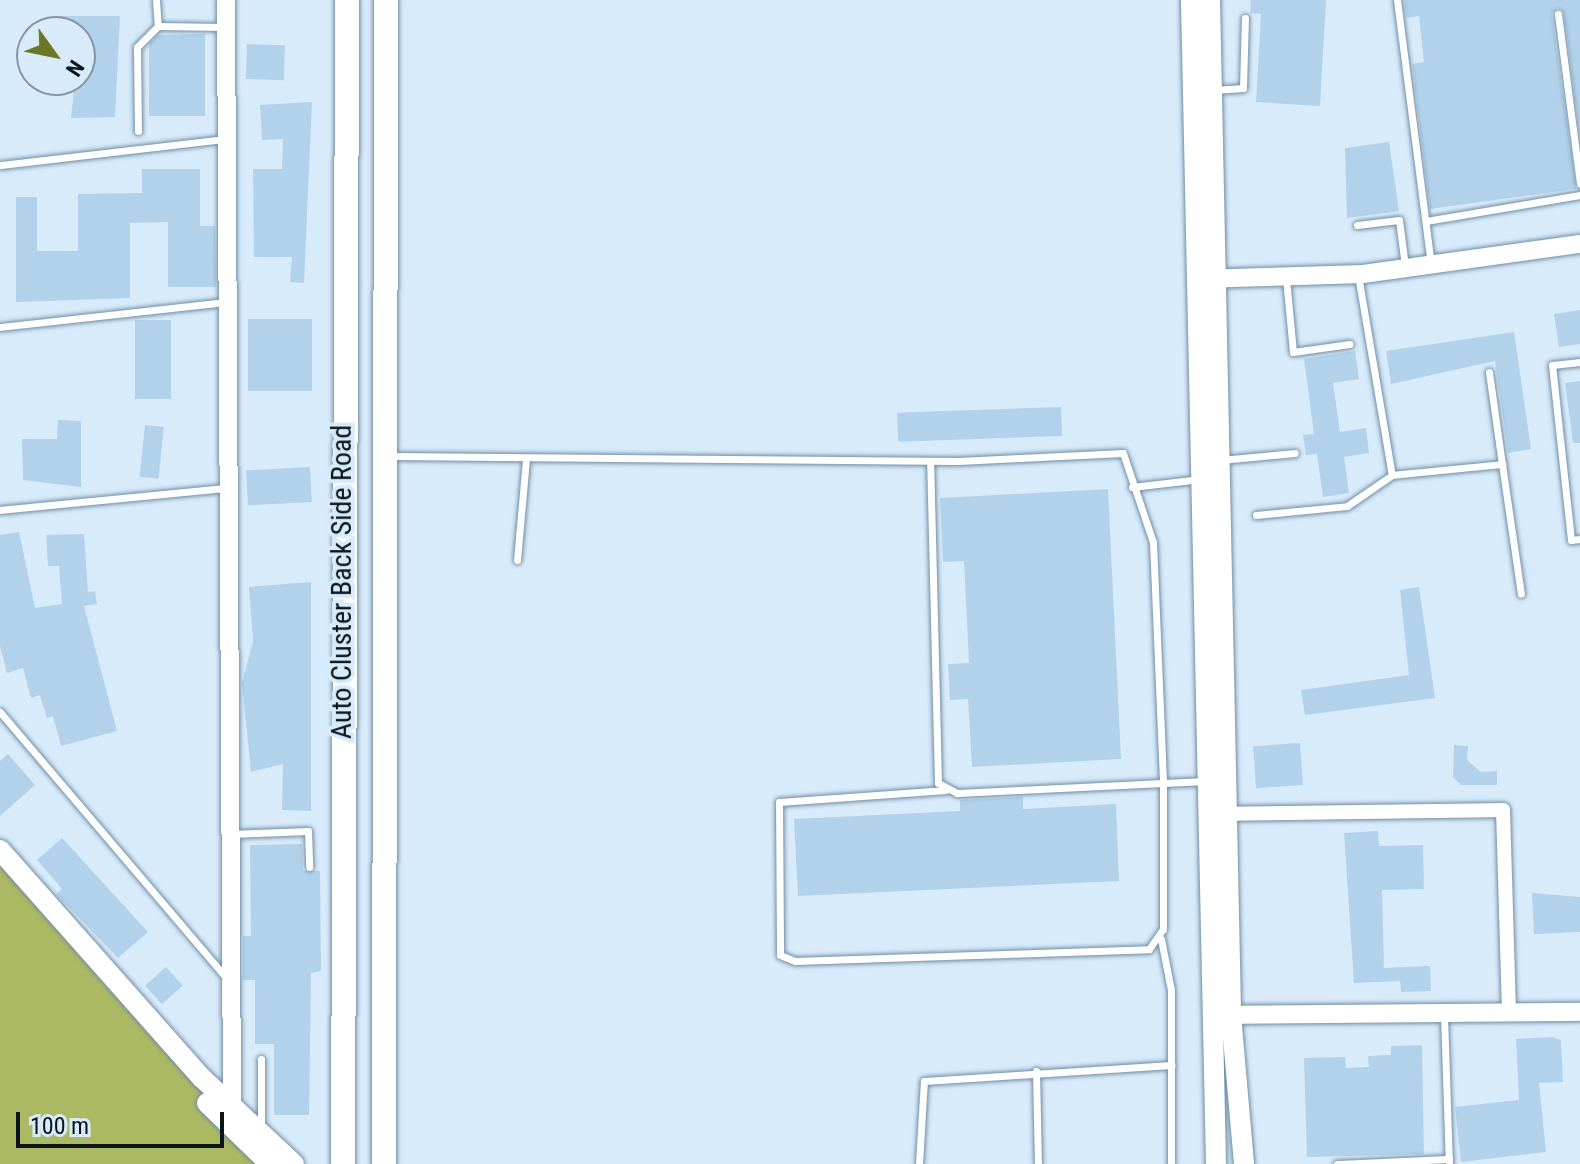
<!DOCTYPE html>
<style>
body{margin:0}
#map{position:relative;width:1580px;height:1164px;overflow:hidden;background:#d8ebfa;font-family:"Roboto Condensed",sans-serif}
div>[style]{position:absolute}
[style*='--x']{left:calc(var(--x)*1px);top:calc(var(--y)*1px);width:calc(var(--w)*1px);rotate:calc(var(--a)*1deg)}
.forest>*{inset:0;background:#abba62}
.building>*{inset:0;background:#b2d2eb;transform-origin:0 0}
.roads{filter:drop-shadow(0 0 2px #718ea6) drop-shadow(0 0 2px #718ea6)}
.service>*{height:7px;margin:-3.5px;padding:0 3.5px;transform-origin:3.5px;border-radius:3.5px;background:#fff}
.minor>*{height:14px;margin:-7px;padding:0 7px;transform-origin:7px;border-radius:7px;background:#fff}
.tertiary>*{height:18px;margin:-9px;padding:0 9px;transform-origin:9px;border-radius:9px;background:#fff}
.secondary>*{height:20px;margin:-10px;padding:0 10px;transform-origin:10px;border-radius:10px;background:#fff}
.primary>*{height:24px;margin:-12px;padding:0 12px;transform-origin:12px;border-radius:12px;background:#fff}
span{translate:-50% -50%;white-space:nowrap;text-align:center;line-height:1.15;-webkit-text-stroke:8px #d8ebfa;paint-order:stroke}
.street-label{font-size:28px;color:#09141d}
.north{position:absolute;left:16px;top:16px;width:80px;height:80px;box-sizing:border-box;background:#d8ebfa;border:2px solid #8595a2;border-radius:50%;rotate:123deg;font-size:22px;font-weight:700;line-height:32px;text-align:center;color:#09141d}
.north::after{content:'';display:block;margin:auto;width:28px;height:36px;background:#6b7824;clip-path:polygon(50% 0,100% 100%,50% 72%,0 100%)}
.scale{position:absolute;left:16px;top:1112px;width:208px;height:36px;box-sizing:border-box;border:4px solid #09141d;border-top:0;padding-left:10px;font-size:24px;line-height:28px;white-space:nowrap;color:#09141d;-webkit-text-stroke:6px #d8ebfa;paint-order:stroke}
</style>
<div id="map">
<div class="forest">
<div style="clip-path:polygon(0 861px,278px 1164px,0 1164px)"></div>
</div>
<div class="building">
<div style="clip-path:polygon(1251px 0,1326px 0,1320px 106px,1256px 102px,1261px 14px,1250px 13px)"></div>
<div style="clip-path:polygon(1404px 0,1580px 0,1580px 133px,1564px 13px,1558px 8px,1552px 14px,1576px 189px,1430px 209px,1412px 64px,1424px 62px,1419px 16px,1406px 18px)"></div>
<div style="clip-path:polygon(60px 16px,120px 16px,115px 117px,71px 118px,80px 32px,60px 32px)"></div>
<div style="clip-path:polygon(205px 34px,205px 116px,149px 116px,149px 44px,158px 35px)"></div>
<div style="left:247px;top:44px;width:38px;height:35px;rotate:2deg"></div>
<div style="clip-path:polygon(312px 102px,304px 283px,290px 282px,292px 257px,254px 257px,253px 169px,282px 169px,283px 139px,262px 140px,260px 105px)"></div>
<div style="clip-path:polygon(1389px 142px,1399px 211px,1347px 218px,1345px 148px)"></div>
<div style="clip-path:polygon(142px 169px,200px 169px,200px 226px,215px 226px,216px 287px,168px 287px,168px 222px,130px 223px,130px 298px,16px 302px,16px 197px,37px 197px,37px 251px,78px 251px,78px 194px,142px 193px)"></div>
<div style="clip-path:polygon(1580px 310px,1580px 344px,1559px 347px,1554px 314px)"></div>
<div style="left:248px;top:319px;width:64px;height:72px"></div>
<div style="left:135px;top:320px;width:36px;height:79px"></div>
<div style="clip-path:polygon(1514px 332px,1531px 449px,1508px 453px,1495px 361px,1391px 384px,1386px 351px)"></div>
<div style="clip-path:polygon(1355px 351px,1359px 379px,1333px 383px,1340px 432px,1366px 428px,1369px 453px,1344px 457px,1349px 493px,1323px 497px,1317px 454px,1306px 455px,1303px 435px,1314px 434px,1304px 359px)"></div>
<div style="clip-path:polygon(1580px 381px,1580px 443px,1573px 443px,1565px 383px)"></div>
<div style="left:1061px;top:407px;width:29px;height:164px;rotate:88deg"></div>
<div style="clip-path:polygon(58px 420px,81px 421px,81px 487px,23px 480px,22px 439px,57px 439px)"></div>
<div style="left:145px;top:425px;width:19px;height:52px;rotate:6deg"></div>
<div style="left:310px;top:467px;width:35px;height:64px;rotate:87deg"></div>
<div style="clip-path:polygon(1108px 489px,1121px 759px,972px 767px,968px 699px,950px 700px,948px 664px,969px 663px,964px 561px,943px 562px,940px 498px)"></div>
<div style="clip-path:polygon(19px 532px,35px 608px,62px 604px,59px 566px,48px 566px,46px 535px,84px 534px,88px 592px,95px 591px,97px 604px,84px 606px,117px 731px,61px 746px,53px 716px,47px 718px,40px 695px,31px 698px,23px 668px,7px 673px,0 646px,0 535px)"></div>
<div style="clip-path:polygon(311px 582px,311px 811px,282px 810px,283px 764px,251px 772px,242px 683px,253px 641px,249px 587px)"></div>
<div style="clip-path:polygon(1419px 587px,1435px 698px,1305px 715px,1301px 690px,1409px 675px,1400px 590px)"></div>
<div style="left:1300px;top:743px;width:42px;height:47px;rotate:86deg"></div>
<div style="clip-path:polygon(1454px 745px,1468px 746px,1467px 760px,1481px 772px,1497px 771px,1497px 785px,1461px 785px,1453px 777px)"></div>
<div style="clip-path:polygon(8px 754px,35px 785px,0 816px,0 761px)"></div>
<div style="clip-path:polygon(1023px 797px,1023px 809px,1116px 804px,1119px 881px,798px 896px,794px 819px,960px 811px,960px 800px)"></div>
<div style="clip-path:polygon(1378px 831px,1379px 846px,1423px 845px,1424px 889px,1382px 890px,1384px 968px,1430px 966px,1431px 991px,1401px 992px,1400px 981px,1354px 983px,1344px 833px)"></div>
<div style="clip-path:polygon(62px 838px,148px 932px,118px 958px,56px 894px,62px 889px,37px 860px)"></div>
<div style="clip-path:polygon(302px 844px,303px 871px,320px 871px,321px 971px,311px 973px,309px 1115px,274px 1115px,274px 1044px,255px 1044px,255px 980px,243px 980px,243px 936px,251px 936px,250px 845px)"></div>
<div style="clip-path:polygon(1532px 893px,1580px 897px,1580px 932px,1534px 934px)"></div>
<div style="left:166px;top:967px;width:25px;height:28px;rotate:48deg"></div>
<div style="clip-path:polygon(1552px 1037px,1561px 1040px,1563px 1082px,1539px 1083px,1546px 1152px,1461px 1162px,1455px 1107px,1519px 1100px,1516px 1039px)"></div>
<div style="clip-path:polygon(1422px 1045px,1424px 1154px,1307px 1157px,1304px 1058px,1345px 1057px,1346px 1068px,1369px 1067px,1368px 1056px,1391px 1055px,1391px 1046px)"></div>
</div>
<div class="roads">
<div class="service">
<div style="--x:156;--y:0;--w:26;--a:86"></div>
<div style="--x:1397;--y:0;--w:266;--a:82.7"></div>
<div style="--x:1558;--y:14;--w:171;--a:82.6"></div>
<div style="--x:158;--y:26;--w:68;--a:0.8"></div>
<div style="--x:1214;--y:90;--w:29;--a:-4"></div>
<div style="--x:1243;--y:88;--w:70;--a:-88.4"></div>
<div style="--x:138;--y:131;--w:84;--a:-90.7"></div>
<div style="--x:137;--y:47;--w:30;--a:-45"></div>
<div style="--x:0;--y:165;--w:226;--a:-6.6"></div>
<div style="--x:1426;--y:221;--w:156;--a:-9.6"></div>
<div style="--x:1357;--y:225;--w:42;--a:-6.8"></div>
<div style="--x:1399;--y:220;--w:46;--a:82.6"></div>
<div style="--x:1358;--y:275;--w:203;--a:80.4"></div>
<div style="--x:1392;--y:475;--w:111;--a:-5.7"></div>
<div style="--x:1502;--y:464;--w:131;--a:81.7"></div>
<div style="--x:1286;--y:278;--w:74;--a:84.6"></div>
<div style="--x:1293;--y:352;--w:57;--a:-8.1"></div>
<div style="--x:0;--y:327;--w:226;--a:-6.3"></div>
<div style="--x:1580;--y:362;--w:28;--a:174"></div>
<div style="--x:1552;--y:365;--w:176;--a:83.8"></div>
<div style="--x:1571;--y:540;--w:9;--a:-6"></div>
<div style="--x:1489;--y:372;--w:93;--a:82"></div>
<div style="--x:390;--y:456;--w:568;--a:0.5"></div>
<div style="--x:958;--y:461;--w:165;--a:-2.8"></div>
<div style="--x:1123;--y:453;--w:94;--a:71.4"></div>
<div style="--x:1153;--y:542;--w:241;--a:87.6"></div>
<div style="--x:1163;--y:783;--w:206;--a:177.2"></div>
<div style="--x:957;--y:793;--w:21;--a:-152"></div>
<div style="--x:938;--y:783;--w:322;--a:-91.4"></div>
<div style="--x:1221;--y:460;--w:74;--a:-5.4"></div>
<div style="--x:1132;--y:487;--w:69;--a:-6.6"></div>
<div style="--x:0;--y:510;--w:225;--a:-5.6"></div>
<div style="--x:1256;--y:515;--w:91;--a:-5.6"></div>
<div style="--x:1347;--y:506;--w:55;--a:-34.6"></div>
<div style="--x:517;--y:560;--w:101;--a:-84.9"></div>
<div style="--x:0;--y:712;--w:349;--a:49.6"></div>
<div style="--x:946;--y:790;--w:167;--a:175.9"></div>
<div style="--x:779;--y:802;--w:153;--a:89.6"></div>
<div style="--x:780;--y:955;--w:16;--a:22"></div>
<div style="--x:795;--y:961;--w:354;--a:-1.9"></div>
<div style="--x:1149;--y:949;--w:24;--a:-55"></div>
<div style="--x:1163;--y:929;--w:146;--a:-90"></div>
<div style="--x:1163;--y:783;--w:44;--a:-2.6"></div>
<div style="--x:230;--y:834;--w:78;--a:-2.2"></div>
<div style="--x:308;--y:831;--w:36;--a:88"></div>
<div style="--x:1161;--y:939;--w:52;--a:78.9"></div>
<div style="--x:1171;--y:990;--w:174;--a:90"></div>
<div style="--x:1444;--y:1015;--w:149;--a:88.1"></div>
<div style="--x:261;--y:1059;--w:70;--a:90"></div>
<div style="--x:1036;--y:1071;--w:93;--a:88.8"></div>
<div style="--x:919;--y:1164;--w:83;--a:-86.6"></div>
<div style="--x:924;--y:1081;--w:248;--a:-3.7"></div>
<div style="--x:1337;--y:1164;--w:112;--a:-2.6"></div>
</div>
<div class="minor">
<div style="--x:1219;--y:814;--w:284;--a:-0.8"></div>
<div style="--x:1503;--y:810;--w:203;--a:88.3"></div>
</div>
<div class="tertiary">
<div style="--x:226;--y:0;--w:1114;--a:89.69"></div>
<div style="--x:1201;--y:279;--w:162;--a:-1.8"></div>
<div style="--x:1363;--y:274;--w:219;--a:-7.9"></div>
<div style="--x:1219;--y:1015;--w:361;--a:-0.5"></div>
</div>
<div class="secondary">
<div style="--x:1191;--y:0;--w:1164;--a:88.77"></div>
<div style="--x:1210;--y:0;--w:1015;--a:88.81"></div>
<div style="--x:1231;--y:1015;--w:150;--a:85"></div>
<div style="--x:0;--y:850;--w:305;--a:48.5"></div>
<div style="--x:202;--y:1078;--w:126;--a:43.1"></div>
<div style="--x:207;--y:1103;--w:88;--a:44.1"></div>
</div>
<div class="primary">
<div style="--x:343;--y:1164;--w:1164;--a:-89.8"></div>
<div style="--x:384;--y:1164;--w:1164;--a:-89.9"></div>
</div>
</div>
<div class="street-label">
<span style="left:342px;top:582px;rotate:-90deg">Auto Cluster Back Side Road</span>
</div>
<div class="north">N</div>
<div class="scale">100 m</div>
</div>
